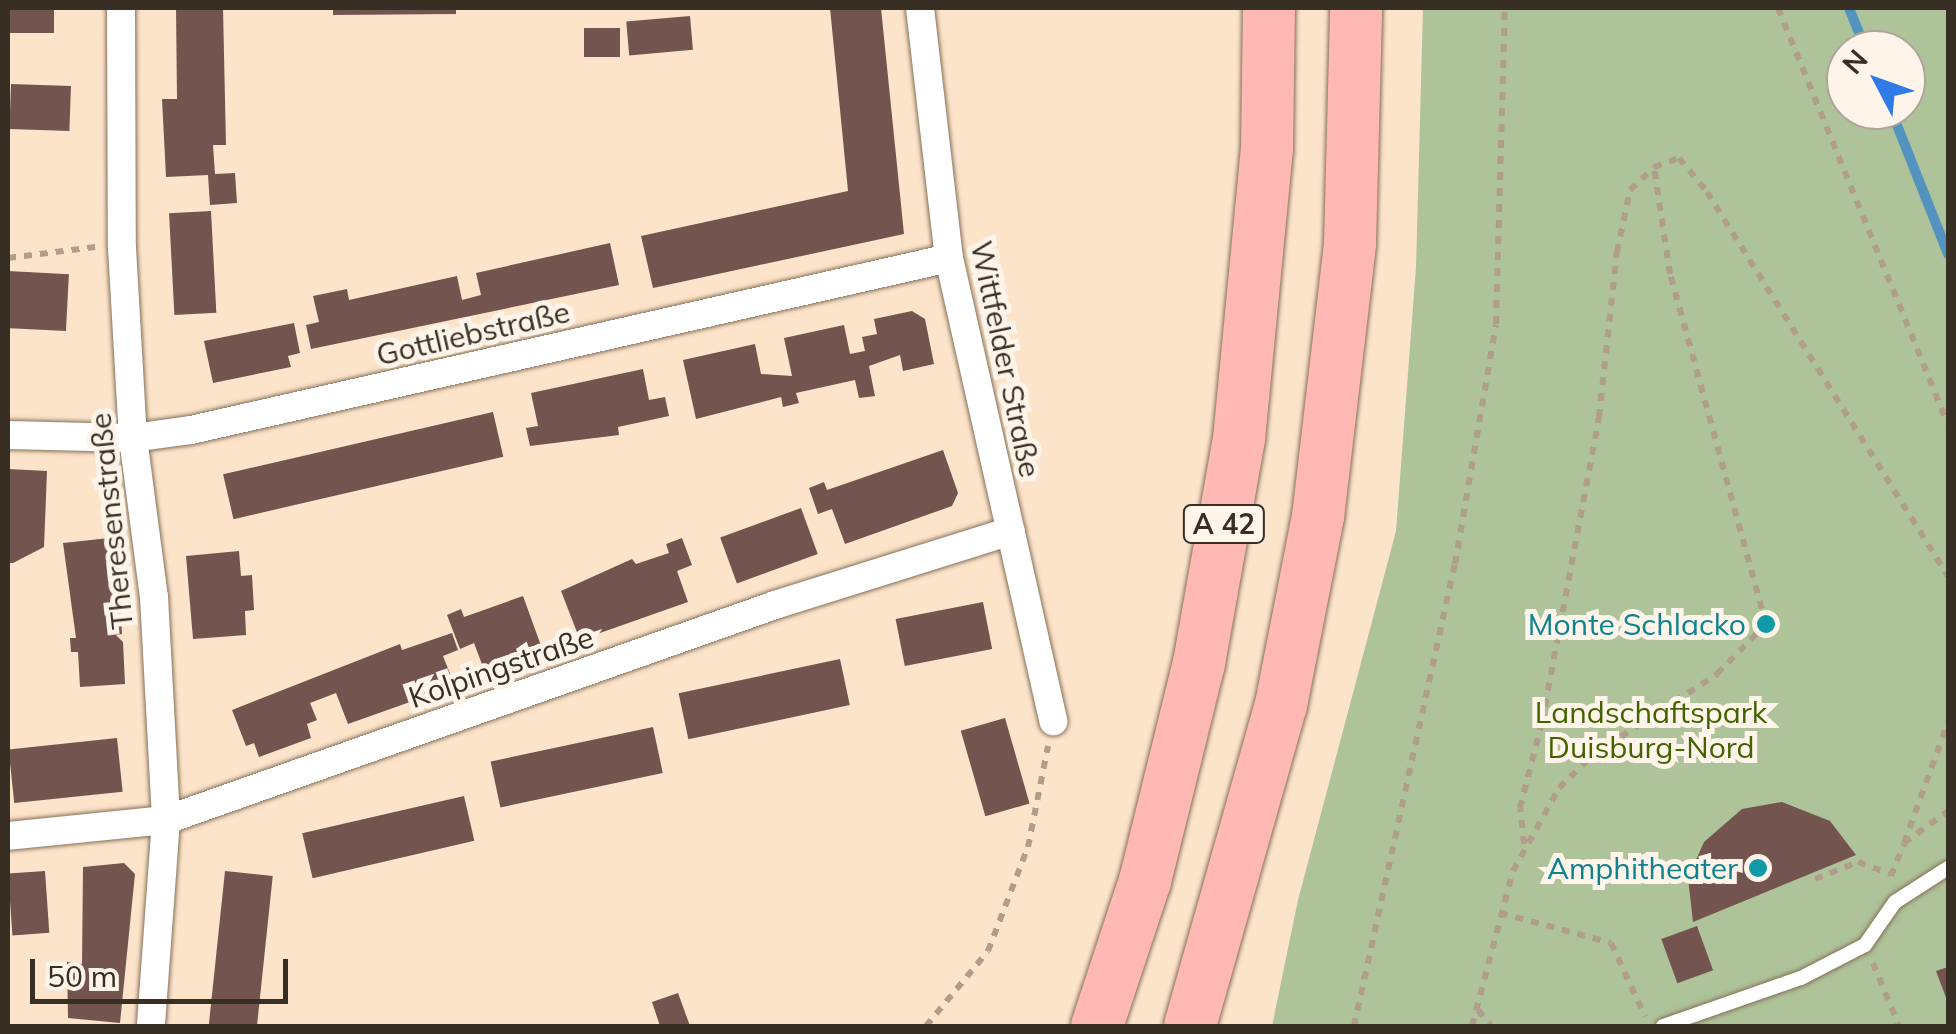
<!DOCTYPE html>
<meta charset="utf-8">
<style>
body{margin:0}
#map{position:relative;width:1956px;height:1034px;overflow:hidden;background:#fce4ca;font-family:Mulish,sans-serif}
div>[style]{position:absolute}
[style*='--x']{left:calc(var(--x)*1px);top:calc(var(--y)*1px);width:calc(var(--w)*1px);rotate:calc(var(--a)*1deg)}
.green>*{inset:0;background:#aec399}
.stream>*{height:10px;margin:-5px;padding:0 5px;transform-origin:5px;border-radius:5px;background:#5393bf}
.building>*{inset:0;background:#74544f;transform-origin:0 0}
.path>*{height:6px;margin-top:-3px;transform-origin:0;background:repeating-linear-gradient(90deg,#b09e8a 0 8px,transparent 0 16px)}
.roads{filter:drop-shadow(0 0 2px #857059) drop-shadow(0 0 2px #857059)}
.lane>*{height:14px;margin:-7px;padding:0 7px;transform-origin:7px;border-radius:7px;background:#fff}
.street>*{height:28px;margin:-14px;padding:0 14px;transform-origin:14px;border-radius:14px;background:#fff}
.highway>*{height:52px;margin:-26px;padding:0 26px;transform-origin:26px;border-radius:26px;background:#ffb8b3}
.dots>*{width:28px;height:28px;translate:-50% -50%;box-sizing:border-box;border:5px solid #fef4ea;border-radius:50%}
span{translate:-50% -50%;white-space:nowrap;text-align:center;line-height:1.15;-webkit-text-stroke:10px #fef4ea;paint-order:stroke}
.shield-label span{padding:2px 8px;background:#fef4ea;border:2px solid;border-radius:8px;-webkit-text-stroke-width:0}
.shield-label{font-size:28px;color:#372f24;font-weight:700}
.street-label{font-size:30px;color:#372f24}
.culture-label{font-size:30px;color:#0d838f}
.right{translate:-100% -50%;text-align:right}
.park-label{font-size:30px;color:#426400}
.frame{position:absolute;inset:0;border:10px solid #372f24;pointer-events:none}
.north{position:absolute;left:1826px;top:30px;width:100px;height:100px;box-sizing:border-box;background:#fef4ea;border:2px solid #aea59b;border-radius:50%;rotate:311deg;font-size:28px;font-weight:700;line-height:40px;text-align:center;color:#372f24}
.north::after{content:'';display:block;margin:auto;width:35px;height:45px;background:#2f7ce8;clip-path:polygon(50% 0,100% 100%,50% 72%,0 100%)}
.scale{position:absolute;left:30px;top:959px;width:258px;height:45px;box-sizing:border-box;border:5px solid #372f24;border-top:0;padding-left:12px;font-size:30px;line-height:35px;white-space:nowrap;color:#372f24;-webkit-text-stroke:8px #fef4ea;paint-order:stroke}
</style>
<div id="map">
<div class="green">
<div style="clip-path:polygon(evenodd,1423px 8px,1948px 8px,1948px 1026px,1272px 1026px,1298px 900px,1396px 531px,1416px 267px,1423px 8px,1846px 50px,1906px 50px,1906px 110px,1846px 110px,1846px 50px)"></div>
</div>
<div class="stream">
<div style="--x:1849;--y:8;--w:45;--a:68"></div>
<div style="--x:1891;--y:110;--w:155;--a:68.4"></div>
</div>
<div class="building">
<div style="left:8px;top:8px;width:46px;height:25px"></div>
<div style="clip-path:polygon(176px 8px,223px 8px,226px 145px,213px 145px,215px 174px,235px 173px,237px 203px,210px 205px,208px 175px,166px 177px,162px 99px,177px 99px)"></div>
<div style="clip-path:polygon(333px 8px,456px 8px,456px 14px,333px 15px)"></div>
<div style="clip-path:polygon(830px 8px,881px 8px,904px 234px,653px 288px,641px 236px,848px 191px)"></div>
<div style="left:690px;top:16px;width:34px;height:64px;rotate:85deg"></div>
<div style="left:620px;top:28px;width:29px;height:36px;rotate:90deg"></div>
<div style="left:11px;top:84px;width:60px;height:45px;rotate:2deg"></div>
<div style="left:211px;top:211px;width:102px;height:42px;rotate:87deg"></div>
<div style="clip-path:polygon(610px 243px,619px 285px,311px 349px,306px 325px,319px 322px,313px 296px,347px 289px,349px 300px,457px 276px,462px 300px,481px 295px,476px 273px)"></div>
<div style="left:8px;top:271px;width:61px;height:57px;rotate:3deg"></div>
<div style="clip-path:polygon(912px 311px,925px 319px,934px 364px,903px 371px,900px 355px,869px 366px,875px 396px,859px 398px,855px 380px,796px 393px,799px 403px,783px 407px,781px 397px,696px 419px,683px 360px,755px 344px,761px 374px,792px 376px,784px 338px,844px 325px,850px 354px,865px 351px,862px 337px,877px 334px,874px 319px)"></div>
<div style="clip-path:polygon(294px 323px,300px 353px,288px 356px,291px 367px,213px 383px,204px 341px)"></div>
<div style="clip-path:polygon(643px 369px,649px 400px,665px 397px,669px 416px,618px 427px,619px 435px,530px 446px,526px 428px,538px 426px,531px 393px)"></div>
<div style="left:493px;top:412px;width:46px;height:277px;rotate:77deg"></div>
<div style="clip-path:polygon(943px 450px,958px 493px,952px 506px,845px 544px,832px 509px,818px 514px,809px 488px,824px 482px,827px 490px)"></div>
<div style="clip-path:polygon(8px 469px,47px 471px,44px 547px,13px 563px,8px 563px)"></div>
<div style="left:801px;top:508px;width:49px;height:86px;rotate:70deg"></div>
<div style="clip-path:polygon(109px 538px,116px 545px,122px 634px,116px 635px,123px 642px,125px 684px,80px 687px,78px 652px,71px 652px,70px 638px,76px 638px,63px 543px)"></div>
<div style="clip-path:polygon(682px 538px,692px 565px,677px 571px,688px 602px,580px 640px,561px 591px,632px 559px,636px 564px,669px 553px,666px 544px)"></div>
<div style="clip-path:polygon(239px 551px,241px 576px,252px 575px,254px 610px,245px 611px,246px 635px,193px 639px,186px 556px)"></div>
<div style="clip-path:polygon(523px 596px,544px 654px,486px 675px,474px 643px,460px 649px,447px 615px,461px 609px,464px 617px)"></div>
<div style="left:983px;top:602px;width:48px;height:89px;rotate:79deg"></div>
<div style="clip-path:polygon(452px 633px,458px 650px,443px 656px,455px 686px,348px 724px,336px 693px,310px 703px,317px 720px,307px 724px,311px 738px,259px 757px,254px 743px,246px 746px,232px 710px,400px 644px,402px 650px)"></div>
<div style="left:840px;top:659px;width:47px;height:165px;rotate:78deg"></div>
<div style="left:1005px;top:718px;width:89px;height:46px;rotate:74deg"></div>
<div style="left:653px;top:727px;width:47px;height:166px;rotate:78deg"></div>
<div style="left:117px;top:738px;width:54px;height:109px;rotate:84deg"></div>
<div style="left:464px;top:796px;width:46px;height:166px;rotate:77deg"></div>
<div style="clip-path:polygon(1782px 802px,1830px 821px,1856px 855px,1693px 922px,1688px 878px,1704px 842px,1742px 809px)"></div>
<div style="clip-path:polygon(124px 863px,135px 874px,120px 1023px,68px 1018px,67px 962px,82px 964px,83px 867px)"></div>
<div style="left:45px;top:871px;width:62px;height:37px;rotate:86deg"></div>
<div style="left:225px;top:871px;width:48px;height:156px;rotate:6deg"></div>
<div style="left:1697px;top:926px;width:47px;height:38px;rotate:70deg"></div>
<div style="clip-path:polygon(1948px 967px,1948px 1003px,1936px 971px)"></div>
<div style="clip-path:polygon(678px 993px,690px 1026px,660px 1026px,652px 1002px)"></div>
</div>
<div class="path">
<div style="--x:1778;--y:8;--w:449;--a:67.8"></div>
<div style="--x:8;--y:258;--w:88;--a:-7.2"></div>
<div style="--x:1904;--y:843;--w:129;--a:-70"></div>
<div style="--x:1524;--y:844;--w:36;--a:-96"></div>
<div style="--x:1520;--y:808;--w:89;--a:-75.7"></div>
<div style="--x:1542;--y:722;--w:310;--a:-79.4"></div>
<div style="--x:1599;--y:417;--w:166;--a:-83.8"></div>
<div style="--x:1617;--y:252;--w:63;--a:-78.2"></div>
<div style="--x:1630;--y:190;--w:33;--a:-43"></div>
<div style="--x:1891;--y:876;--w:35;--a:-68"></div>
<div style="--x:1904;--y:843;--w:54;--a:-36"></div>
<div style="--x:1815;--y:879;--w:46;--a:-21.6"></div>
<div style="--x:1858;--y:862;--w:35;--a:20"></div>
<div style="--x:1500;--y:913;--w:115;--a:15.1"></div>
<div style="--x:1611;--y:943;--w:81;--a:65"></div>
<div style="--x:1873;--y:963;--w:68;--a:67.6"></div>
<div style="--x:1478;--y:1010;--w:21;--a:51"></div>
<div style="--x:926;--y:1026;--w:97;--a:-50.4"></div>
<div style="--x:988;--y:951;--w:111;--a:-69"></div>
<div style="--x:1028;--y:847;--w:103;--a:-78.8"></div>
<div style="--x:1354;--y:1026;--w:473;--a:-77.7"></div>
<div style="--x:1455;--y:564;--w:243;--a:-80.3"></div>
<div style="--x:1496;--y:324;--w:316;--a:-88.4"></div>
<div style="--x:1472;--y:1026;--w:160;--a:-75.2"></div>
<div style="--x:1513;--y:871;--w:95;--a:-61"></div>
<div style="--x:1559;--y:788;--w:49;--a:-44.2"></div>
<div style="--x:1594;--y:754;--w:147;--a:-33"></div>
<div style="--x:1717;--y:674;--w:70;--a:-45.6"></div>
<div style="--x:1766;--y:624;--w:363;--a:-105.3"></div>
<div style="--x:1670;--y:274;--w:108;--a:-98.5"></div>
<div style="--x:1654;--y:167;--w:27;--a:-20"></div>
<div style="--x:1679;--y:158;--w:44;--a:50.5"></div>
<div style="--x:1707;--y:192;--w:453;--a:57.9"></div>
</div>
<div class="roads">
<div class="lane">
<div style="--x:1663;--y:1026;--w:146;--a:-19.2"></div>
<div style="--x:1801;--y:978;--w:72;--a:-27.3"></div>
<div style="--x:1865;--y:945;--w:52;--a:-55.1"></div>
<div style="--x:1895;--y:902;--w:63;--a:-32.7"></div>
</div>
<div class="street">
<div style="--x:121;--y:8;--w:240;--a:89.8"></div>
<div style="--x:122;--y:248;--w:190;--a:86.7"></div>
<div style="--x:133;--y:438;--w:160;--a:82.5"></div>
<div style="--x:154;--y:597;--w:223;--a:86.9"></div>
<div style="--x:166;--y:820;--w:207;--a:94.2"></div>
<div style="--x:920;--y:8;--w:252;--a:83.4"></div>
<div style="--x:949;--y:258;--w:475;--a:77.3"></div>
<div style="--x:8;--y:435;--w:125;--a:1.4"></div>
<div style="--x:133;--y:438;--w:59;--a:-7.9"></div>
<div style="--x:191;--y:430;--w:777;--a:-12.78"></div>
<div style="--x:8;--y:836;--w:159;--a:-5.8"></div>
<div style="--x:166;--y:820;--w:646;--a:-19.44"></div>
<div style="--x:775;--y:605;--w:247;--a:-17.4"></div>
</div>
<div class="highway">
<div style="--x:1097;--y:1026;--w:153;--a:-71.7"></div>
<div style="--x:1145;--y:881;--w:225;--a:-76.1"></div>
<div style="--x:1199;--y:663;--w:228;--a:-79.9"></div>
<div style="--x:1239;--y:439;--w:290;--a:-84.5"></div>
<div style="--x:1267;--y:150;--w:142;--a:-89.2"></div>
<div style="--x:1190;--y:1026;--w:334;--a:-74.2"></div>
<div style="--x:1281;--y:705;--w:192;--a:-78.9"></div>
<div style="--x:1318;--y:517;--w:276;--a:-83.3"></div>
<div style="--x:1350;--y:243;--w:235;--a:-88.5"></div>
</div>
</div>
<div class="dots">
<div style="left:1766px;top:624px;background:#0f9aa8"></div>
<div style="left:1758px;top:868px;background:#0f9aa8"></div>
</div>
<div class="shield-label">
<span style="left:1224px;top:524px">A 42</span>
</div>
<div class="street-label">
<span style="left:473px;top:333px;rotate:-13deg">Gottliebstraße</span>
<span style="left:1006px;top:359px;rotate:78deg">Wittfelder Straße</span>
<span style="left:111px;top:521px;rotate:-96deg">Theresenstraße</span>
<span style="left:501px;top:667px;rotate:-19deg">Kolpingstraße</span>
</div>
<div class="culture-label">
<span class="right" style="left:1746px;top:624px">Monte Schlacko</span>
<span class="right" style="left:1738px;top:868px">Amphitheater</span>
</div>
<div class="park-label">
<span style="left:1651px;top:729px">Landschaftspark<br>Duisburg-Nord</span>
</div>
<div class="frame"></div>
<div class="north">N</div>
<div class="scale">50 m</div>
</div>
